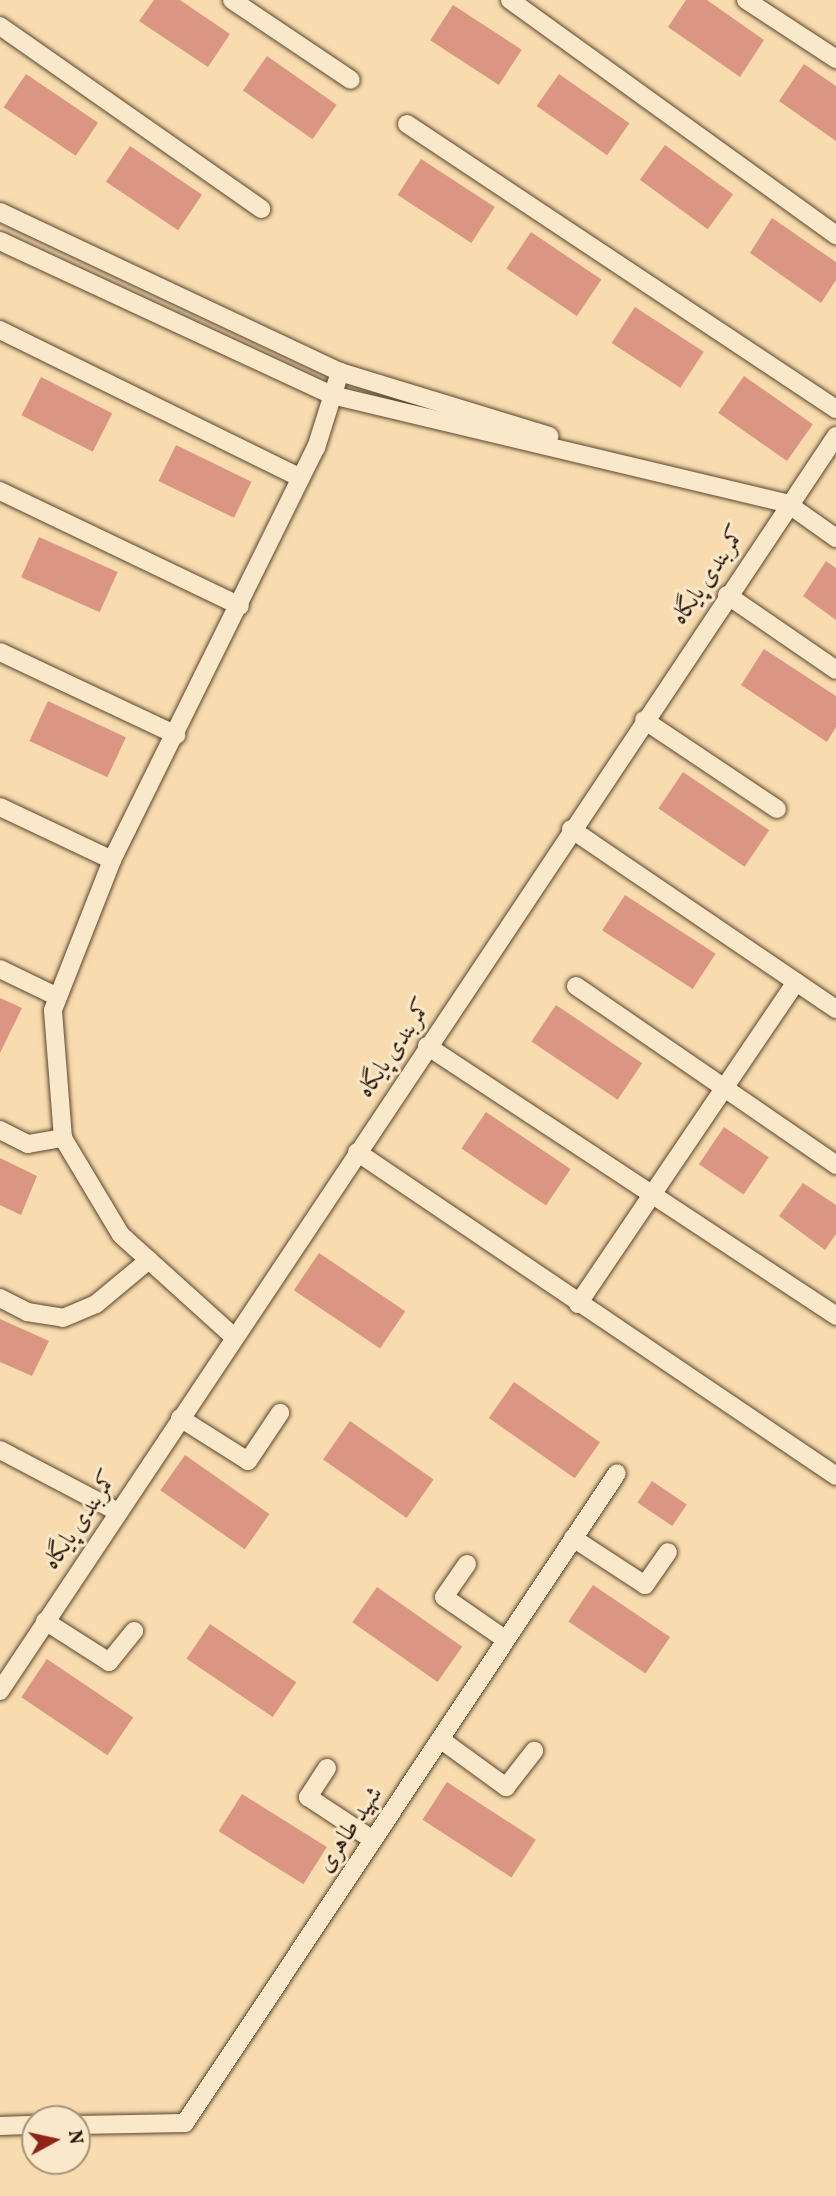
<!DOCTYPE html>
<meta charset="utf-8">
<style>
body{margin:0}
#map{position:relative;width:836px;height:2196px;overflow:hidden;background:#f8dcaf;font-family:Vollkorn,Amiri,serif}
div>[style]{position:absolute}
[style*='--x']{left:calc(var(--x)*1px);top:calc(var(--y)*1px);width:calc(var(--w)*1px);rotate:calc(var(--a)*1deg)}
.building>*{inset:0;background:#db9683;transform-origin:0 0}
.roads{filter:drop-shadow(0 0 2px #5b442c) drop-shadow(0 0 2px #5b442c)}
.street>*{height:18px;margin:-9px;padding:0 9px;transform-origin:9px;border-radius:9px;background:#fae8cb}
span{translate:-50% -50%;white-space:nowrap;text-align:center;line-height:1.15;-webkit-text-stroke:6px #fae8cb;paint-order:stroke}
.street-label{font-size:24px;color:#271101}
.north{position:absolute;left:21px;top:2105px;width:70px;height:70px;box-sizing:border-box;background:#fae8cb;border:2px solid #a6927a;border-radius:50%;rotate:82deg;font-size:19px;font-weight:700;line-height:28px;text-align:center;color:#271101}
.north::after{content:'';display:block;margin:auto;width:24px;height:32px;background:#8f2418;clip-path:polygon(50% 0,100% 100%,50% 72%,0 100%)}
</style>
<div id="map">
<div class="building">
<div style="clip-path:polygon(154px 0,180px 0,230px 34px,208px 67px,139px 21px)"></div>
<div style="clip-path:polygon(686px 0,707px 0,764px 40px,740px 77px,668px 27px)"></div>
<div style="left:453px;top:5px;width:82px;height:42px;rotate:33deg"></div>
<div style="left:267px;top:56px;width:85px;height:42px;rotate:35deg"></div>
<div style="clip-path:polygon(804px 64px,836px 86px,836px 141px,779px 101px)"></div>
<div style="left:26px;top:74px;width:87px;height:40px;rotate:34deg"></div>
<div style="left:559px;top:74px;width:86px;height:39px;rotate:35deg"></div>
<div style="left:665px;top:145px;width:84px;height:43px;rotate:36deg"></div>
<div style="left:130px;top:146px;width:87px;height:43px;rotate:34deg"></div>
<div style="left:421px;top:159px;width:88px;height:43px;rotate:33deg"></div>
<div style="clip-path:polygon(772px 218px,836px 262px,836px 280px,821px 303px,750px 253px)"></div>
<div style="left:531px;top:232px;width:85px;height:44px;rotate:34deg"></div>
<div style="left:635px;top:307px;width:82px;height:43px;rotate:33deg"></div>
<div style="left:744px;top:376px;width:84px;height:45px;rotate:35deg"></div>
<div style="left:41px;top:377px;width:80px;height:43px;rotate:27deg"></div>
<div style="left:176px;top:445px;width:84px;height:40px;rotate:26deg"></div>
<div style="left:39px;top:537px;width:86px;height:44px;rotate:24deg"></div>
<div style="clip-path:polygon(826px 561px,836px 568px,836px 620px,803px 596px)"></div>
<div style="clip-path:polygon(764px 649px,836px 696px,836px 727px,827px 742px,741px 685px)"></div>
<div style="left:48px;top:701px;width:86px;height:44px;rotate:25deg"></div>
<div style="left:683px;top:772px;width:104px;height:44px;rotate:34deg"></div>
<div style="left:625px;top:895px;width:108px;height:42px;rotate:33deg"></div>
<div style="clip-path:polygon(0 998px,22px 1008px,0 1053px)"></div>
<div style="left:556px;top:1005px;width:104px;height:44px;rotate:34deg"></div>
<div style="left:486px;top:1112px;width:102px;height:44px;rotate:34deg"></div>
<div style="left:724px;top:1127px;width:54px;height:45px;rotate:34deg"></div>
<div style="clip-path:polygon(0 1158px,37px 1176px,21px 1215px,0 1205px)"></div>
<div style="clip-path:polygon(803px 1183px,836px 1205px,836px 1234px,825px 1250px,779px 1216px)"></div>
<div style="left:319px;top:1253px;width:104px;height:45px;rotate:34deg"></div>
<div style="clip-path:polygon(0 1319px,49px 1341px,32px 1376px,0 1362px)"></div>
<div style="left:514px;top:1382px;width:105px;height:44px;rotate:35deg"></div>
<div style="left:350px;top:1421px;width:102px;height:47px;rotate:35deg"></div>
<div style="left:185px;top:1455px;width:103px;height:43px;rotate:35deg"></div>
<div style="left:652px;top:1481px;width:42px;height:26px;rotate:34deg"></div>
<div style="left:593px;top:1585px;width:93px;height:44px;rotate:34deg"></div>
<div style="left:377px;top:1587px;width:104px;height:43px;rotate:35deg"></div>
<div style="left:210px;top:1624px;width:104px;height:42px;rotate:34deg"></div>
<div style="left:47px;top:1659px;width:104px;height:46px;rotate:34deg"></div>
<div style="left:447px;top:1782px;width:106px;height:45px;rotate:33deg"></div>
<div style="left:242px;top:1794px;width:100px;height:44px;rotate:32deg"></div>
</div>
<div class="roads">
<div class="street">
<div style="--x:232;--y:0;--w:143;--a:33.9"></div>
<div style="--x:510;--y:0;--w:402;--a:35.8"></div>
<div style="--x:746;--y:0;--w:108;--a:33.2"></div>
<div style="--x:0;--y:26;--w:319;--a:35"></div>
<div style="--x:407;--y:124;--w:515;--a:33.6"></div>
<div style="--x:0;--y:212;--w:376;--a:25.2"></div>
<div style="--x:340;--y:372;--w:219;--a:17"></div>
<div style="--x:0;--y:241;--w:366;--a:24.9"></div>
<div style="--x:332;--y:395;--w:469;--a:13.4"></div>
<div style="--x:788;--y:504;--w:59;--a:35.3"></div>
<div style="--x:0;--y:330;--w:335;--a:26.2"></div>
<div style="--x:0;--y:491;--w:266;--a:25.6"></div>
<div style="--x:727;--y:595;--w:132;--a:34.5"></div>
<div style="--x:0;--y:652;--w:195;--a:25.2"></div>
<div style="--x:644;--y:720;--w:160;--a:33.8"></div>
<div style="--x:0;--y:807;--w:124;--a:25.3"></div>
<div style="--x:571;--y:829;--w:320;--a:34.2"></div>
<div style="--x:0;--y:969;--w:64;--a:25.8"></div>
<div style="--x:576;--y:986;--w:316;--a:34.5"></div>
<div style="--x:427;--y:1046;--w:490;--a:33.4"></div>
<div style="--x:0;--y:1130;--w:31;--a:27"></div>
<div style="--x:28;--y:1144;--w:36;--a:-10"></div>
<div style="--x:357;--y:1152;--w:578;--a:34.07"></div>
<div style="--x:0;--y:1298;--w:30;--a:27"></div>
<div style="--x:27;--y:1312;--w:36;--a:9"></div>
<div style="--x:63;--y:1318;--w:36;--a:-23"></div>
<div style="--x:96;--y:1304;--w:69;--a:-39.7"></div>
<div style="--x:578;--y:1304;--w:389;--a:-55.9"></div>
<div style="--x:234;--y:1337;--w:152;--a:-137.9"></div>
<div style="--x:121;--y:1235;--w:113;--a:-120.9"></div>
<div style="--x:63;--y:1138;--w:128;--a:-94.5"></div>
<div style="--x:53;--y:1010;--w:161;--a:-68.5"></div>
<div style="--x:112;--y:860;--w:460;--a:-63.7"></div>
<div style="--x:316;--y:448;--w:80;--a:-72.5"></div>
<div style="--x:180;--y:1418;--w:80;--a:32.3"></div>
<div style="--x:248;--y:1461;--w:58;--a:-56.3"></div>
<div style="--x:0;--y:1450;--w:133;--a:27.7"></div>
<div style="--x:573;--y:1538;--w:86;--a:33.1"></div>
<div style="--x:645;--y:1585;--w:40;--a:-55.1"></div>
<div style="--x:467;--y:1564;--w:40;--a:124.9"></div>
<div style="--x:444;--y:1597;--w:75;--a:34.7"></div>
<div style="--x:45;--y:1621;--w:76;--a:32.6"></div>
<div style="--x:109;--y:1662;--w:40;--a:-51"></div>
<div style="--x:0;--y:1691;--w:1508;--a:-56.33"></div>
<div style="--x:440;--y:1739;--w:82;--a:36"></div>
<div style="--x:506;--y:1787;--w:46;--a:-52.1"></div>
<div style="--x:327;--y:1768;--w:35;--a:123"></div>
<div style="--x:308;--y:1797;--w:78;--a:33.5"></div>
<div style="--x:77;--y:2125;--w:108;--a:-1.1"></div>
<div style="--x:185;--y:2123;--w:780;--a:-56.39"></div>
<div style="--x:0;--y:2126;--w:35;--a:-2"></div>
</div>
</div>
<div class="street-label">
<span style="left:710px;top:576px;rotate:-56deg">کمربندی پایگاه</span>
<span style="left:396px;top:1049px;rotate:-56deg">کمربندی پایگاه</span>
<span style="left:82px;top:1521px;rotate:-56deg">کمربندی پایگاه</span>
<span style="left:351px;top:1830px;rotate:-56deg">شهید طاهری</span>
</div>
<div class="north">N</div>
</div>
